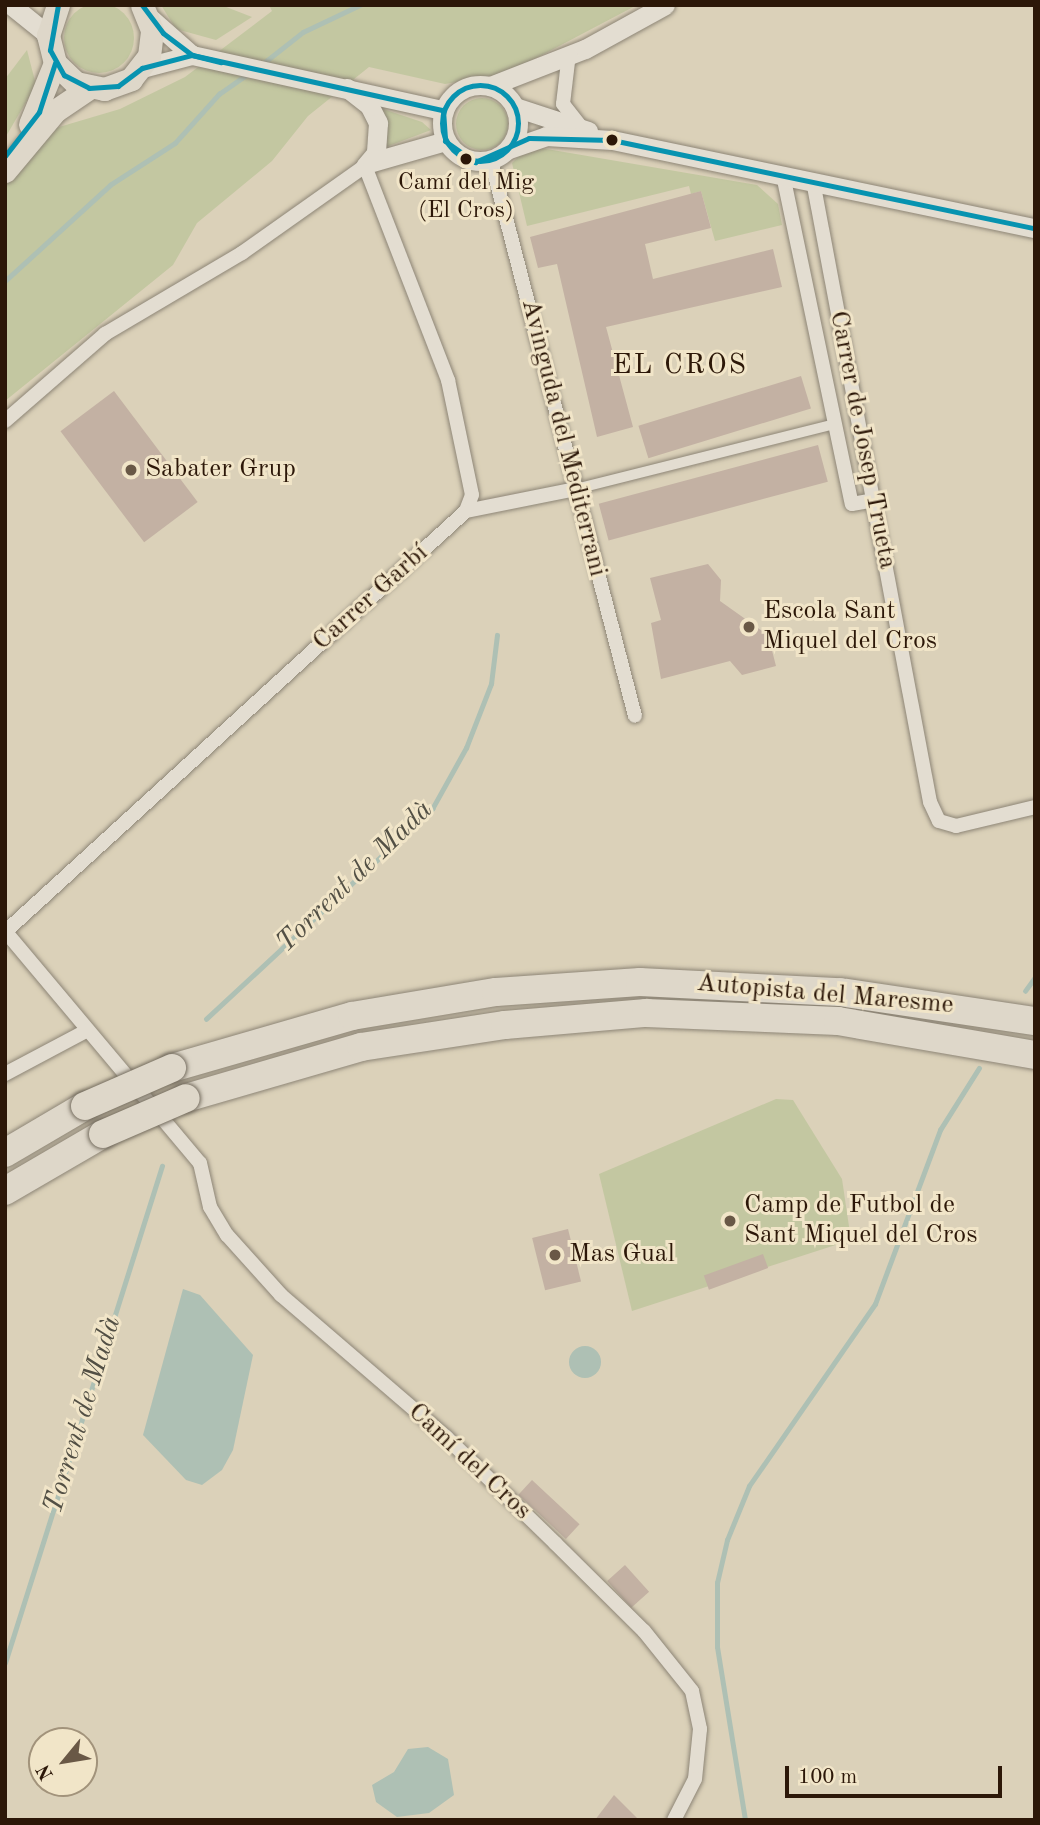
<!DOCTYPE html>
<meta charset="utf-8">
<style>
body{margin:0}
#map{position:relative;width:1040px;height:1825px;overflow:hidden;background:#dbd1b9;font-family:"Old Standard TT",serif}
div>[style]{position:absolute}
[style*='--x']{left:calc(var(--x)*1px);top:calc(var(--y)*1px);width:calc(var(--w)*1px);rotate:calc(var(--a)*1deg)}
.green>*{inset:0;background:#c3c7a1}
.round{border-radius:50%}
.water>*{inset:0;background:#aec0b4}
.stream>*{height:4.5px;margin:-2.25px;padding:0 2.25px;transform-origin:2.25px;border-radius:2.25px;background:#aec0b4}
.building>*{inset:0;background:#c3b1a3;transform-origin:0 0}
.roads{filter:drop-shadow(0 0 2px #8d8576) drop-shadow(0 0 2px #8d8576)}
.pedestrian>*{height:10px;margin:-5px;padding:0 5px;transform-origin:5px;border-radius:5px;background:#e3ddd1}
.minor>*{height:14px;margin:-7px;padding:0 7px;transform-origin:7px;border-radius:7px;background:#e3ddd1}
.tertiary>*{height:19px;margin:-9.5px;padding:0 9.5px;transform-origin:9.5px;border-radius:9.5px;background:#e3ddd1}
.tertiary>.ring{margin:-9.5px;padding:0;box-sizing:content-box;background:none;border:19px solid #e3ddd1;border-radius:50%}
.primary>*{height:23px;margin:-11.5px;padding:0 11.5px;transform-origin:11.5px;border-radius:11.5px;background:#ded7c9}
.motorway>*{height:28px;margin:-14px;padding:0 14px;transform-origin:14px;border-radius:14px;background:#ded7c9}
.bridges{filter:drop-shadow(0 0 2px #746c5e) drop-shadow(0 0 2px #746c5e)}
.motorway-bridge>*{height:28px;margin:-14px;padding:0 14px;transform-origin:14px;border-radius:14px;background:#ded7c9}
.bus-1>*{height:5px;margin:-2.5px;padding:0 2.5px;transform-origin:2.5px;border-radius:2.5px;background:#0793b0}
.bus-1>.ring{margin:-2.5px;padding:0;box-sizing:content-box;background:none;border:5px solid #0793b0;border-radius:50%}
.dots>*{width:19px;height:19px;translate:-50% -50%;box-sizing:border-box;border:4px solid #f1e5c8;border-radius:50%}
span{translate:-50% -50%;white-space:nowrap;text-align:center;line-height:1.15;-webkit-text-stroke:6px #f1e5c8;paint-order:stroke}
.bus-label{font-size:24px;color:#2c1708}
.street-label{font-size:26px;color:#2c1708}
.poi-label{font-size:26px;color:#2c1708}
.left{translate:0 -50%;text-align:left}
.neighbourhood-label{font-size:28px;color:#2c1708;letter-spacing:2px}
.water-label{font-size:28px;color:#524f44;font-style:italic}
.frame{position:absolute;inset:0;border:7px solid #2c1708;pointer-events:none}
.north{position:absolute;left:28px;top:1727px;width:70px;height:70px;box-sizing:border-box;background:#f1e5c8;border:2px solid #a2937b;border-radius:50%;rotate:240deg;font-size:19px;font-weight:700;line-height:28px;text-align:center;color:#2c1708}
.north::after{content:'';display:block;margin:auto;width:24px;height:32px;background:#695846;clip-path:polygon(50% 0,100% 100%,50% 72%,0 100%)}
.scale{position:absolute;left:785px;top:1766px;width:217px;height:32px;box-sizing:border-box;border:4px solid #2c1708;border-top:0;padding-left:9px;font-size:21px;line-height:24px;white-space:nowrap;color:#2c1708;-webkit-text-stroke:5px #f1e5c8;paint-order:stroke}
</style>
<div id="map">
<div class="green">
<div class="round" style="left:64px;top:3px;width:70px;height:70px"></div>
<div style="clip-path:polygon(161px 5px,221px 5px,252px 17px,216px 40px,176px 29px)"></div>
<div style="clip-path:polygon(269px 5px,637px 5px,508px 73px,445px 84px,369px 67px,308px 116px,272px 161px,197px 223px,173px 265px,5px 401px,5px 186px,49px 130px,120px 109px,185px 77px,272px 11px)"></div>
<div style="clip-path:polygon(27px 50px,36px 85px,5px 138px,5px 79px)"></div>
<div class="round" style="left:456px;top:98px;width:52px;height:52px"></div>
<div style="clip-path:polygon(380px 108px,422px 122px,431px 130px,386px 147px)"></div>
<div style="clip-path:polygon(529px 146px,757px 185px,778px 204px,782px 225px,715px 241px,701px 191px,691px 194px,689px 186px,527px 226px,512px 163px)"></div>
<div style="clip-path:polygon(776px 1099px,793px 1100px,842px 1179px,851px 1240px,632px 1311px,599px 1174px)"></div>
</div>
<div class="water">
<div style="clip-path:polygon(183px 1289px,200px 1295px,253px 1355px,233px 1450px,222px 1470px,202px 1485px,186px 1480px,143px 1435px)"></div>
<div class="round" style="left:569px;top:1346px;width:32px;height:32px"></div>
<div style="clip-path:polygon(428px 1747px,448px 1759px,454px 1795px,429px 1813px,397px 1817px,376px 1802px,372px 1785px,394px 1772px,408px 1749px)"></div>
</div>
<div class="stream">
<div style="--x:261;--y:65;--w:53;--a:-38.2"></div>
<div style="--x:303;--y:32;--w:63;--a:-25.3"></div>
<div style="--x:5;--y:281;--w:142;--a:-42.4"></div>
<div style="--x:110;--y:185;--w:77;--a:-32.9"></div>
<div style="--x:175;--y:143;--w:66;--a:-48.1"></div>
<div style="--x:219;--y:94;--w:35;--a:-35"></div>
<div style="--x:1025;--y:991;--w:17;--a:-54"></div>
<div style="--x:206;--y:1019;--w:309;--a:-42.9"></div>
<div style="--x:432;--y:809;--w:70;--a:-60.9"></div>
<div style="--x:466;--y:748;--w:69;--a:-68.7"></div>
<div style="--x:491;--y:684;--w:49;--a:-83"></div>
<div style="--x:5;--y:1663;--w:521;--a:-72.47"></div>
<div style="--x:745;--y:1820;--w:175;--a:-99.2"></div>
<div style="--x:717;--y:1647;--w:64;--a:-90"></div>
<div style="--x:717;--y:1583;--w:44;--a:-76.9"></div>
<div style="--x:727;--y:1540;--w:58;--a:-67.8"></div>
<div style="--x:749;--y:1486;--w:221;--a:-55.3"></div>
<div style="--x:875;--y:1304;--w:186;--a:-69.5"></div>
<div style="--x:940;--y:1130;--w:73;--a:-57.8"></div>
</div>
<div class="building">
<div style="clip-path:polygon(701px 191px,711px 228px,645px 244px,653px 279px,773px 249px,782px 287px,606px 327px,633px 427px,597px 437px,557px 264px,538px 268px,530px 237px)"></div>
<div style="left:801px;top:376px;width:34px;height:170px;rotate:73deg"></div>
<div style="left:114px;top:391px;width:139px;height:67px;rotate:53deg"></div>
<div style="left:818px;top:445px;width:38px;height:227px;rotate:75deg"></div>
<div style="clip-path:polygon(708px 564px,721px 580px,720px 601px,768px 635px,776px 666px,742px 675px,730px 661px,661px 679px,651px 623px,661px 620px,650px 578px)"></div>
<div style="left:568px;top:1229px;width:54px;height:37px;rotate:76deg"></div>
<div style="left:763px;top:1254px;width:15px;height:63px;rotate:70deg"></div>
<div style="left:532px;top:1480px;width:65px;height:20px;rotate:43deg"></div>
<div style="left:625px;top:1565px;width:36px;height:24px;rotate:48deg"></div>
<div style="clip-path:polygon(614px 1795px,639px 1820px,595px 1820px)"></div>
</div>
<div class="roads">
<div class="pedestrian">
<div style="--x:576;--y:489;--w:267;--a:-14.1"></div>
</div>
<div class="minor">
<div style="--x:568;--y:62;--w:42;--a:96.8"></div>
<div style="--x:563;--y:104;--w:31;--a:52"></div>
<div style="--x:491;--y:160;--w:574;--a:75.48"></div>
<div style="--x:783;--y:175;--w:336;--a:78.2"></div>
<div style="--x:852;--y:504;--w:23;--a:-10"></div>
<div style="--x:813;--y:181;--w:632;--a:79.33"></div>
<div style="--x:930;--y:802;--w:21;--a:65"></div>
<div style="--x:939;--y:821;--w:18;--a:16"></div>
<div style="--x:956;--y:826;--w:81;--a:-13.5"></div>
<div style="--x:5;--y:421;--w:133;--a:-41"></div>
<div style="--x:105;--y:334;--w:159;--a:-30.6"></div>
<div style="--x:242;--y:253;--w:151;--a:-35.3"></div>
<div style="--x:365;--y:166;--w:230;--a:68.8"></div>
<div style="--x:448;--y:380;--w:117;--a:78.2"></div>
<div style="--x:472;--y:495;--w:17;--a:111"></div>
<div style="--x:466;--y:511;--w:623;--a:137.6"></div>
<div style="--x:466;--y:511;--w:112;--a:-11.3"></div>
<div style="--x:5;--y:931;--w:303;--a:50"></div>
<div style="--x:200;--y:1163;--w:45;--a:77.2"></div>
<div style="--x:210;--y:1207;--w:33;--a:59"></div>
<div style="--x:227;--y:1235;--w:81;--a:48"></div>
<div style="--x:281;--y:1295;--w:218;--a:40.7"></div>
<div style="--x:446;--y:1437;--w:152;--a:44.2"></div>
<div style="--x:555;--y:1543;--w:125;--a:44.7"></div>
<div style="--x:644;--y:1631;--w:77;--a:51.3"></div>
<div style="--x:692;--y:1691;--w:39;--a:78"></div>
<div style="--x:700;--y:1729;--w:50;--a:95.7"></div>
<div style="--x:695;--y:1779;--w:46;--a:117.1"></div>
<div style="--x:5;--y:1074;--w:92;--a:-28"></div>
</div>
<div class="tertiary">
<div style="--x:11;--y:5;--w:48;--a:39"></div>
<div style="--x:149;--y:17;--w:57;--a:41.5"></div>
<div style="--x:192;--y:55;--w:257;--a:12.4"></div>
<div style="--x:142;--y:68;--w:52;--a:-14.6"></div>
<div class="ring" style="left:442px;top:85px;width:57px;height:57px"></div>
<div style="--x:490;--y:86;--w:102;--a:-21.3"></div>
<div style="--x:585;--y:49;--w:91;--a:-28.8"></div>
<div style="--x:347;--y:88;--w:28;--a:38"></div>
<div style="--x:369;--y:105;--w:20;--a:63"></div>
<div style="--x:378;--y:123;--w:30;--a:94"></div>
<div style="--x:376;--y:153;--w:17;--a:130"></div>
<div style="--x:515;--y:107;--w:77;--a:18.2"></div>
<div style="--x:509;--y:149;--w:39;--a:-19"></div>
<div style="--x:546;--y:136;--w:66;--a:3.5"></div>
<div style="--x:612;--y:140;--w:432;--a:11.8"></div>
<div style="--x:372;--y:162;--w:76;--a:-16"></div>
</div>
<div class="primary">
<div style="--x:58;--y:5;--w:32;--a:108"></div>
<div style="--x:48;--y:35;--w:29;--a:76"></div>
<div style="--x:55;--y:63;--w:29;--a:44"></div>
<div style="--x:76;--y:83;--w:29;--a:12"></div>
<div style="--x:104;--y:89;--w:29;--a:-20"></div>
<div style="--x:131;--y:79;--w:29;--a:-52"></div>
<div style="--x:149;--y:56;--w:26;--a:-83"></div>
<div style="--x:152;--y:30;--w:27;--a:-112"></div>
<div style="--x:30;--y:124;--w:66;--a:-67.7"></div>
<div style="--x:5;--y:171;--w:78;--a:-50.2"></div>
<div style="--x:55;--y:111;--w:41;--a:-34.1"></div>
</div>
<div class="motorway">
<div style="--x:172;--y:1068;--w:187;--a:-16.1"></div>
<div style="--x:352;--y:1016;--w:146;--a:-9.5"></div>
<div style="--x:496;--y:992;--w:144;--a:-4"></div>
<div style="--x:640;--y:982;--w:200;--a:2.9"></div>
<div style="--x:840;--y:992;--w:197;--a:8.5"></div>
<div style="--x:186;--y:1098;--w:182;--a:-16.2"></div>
<div style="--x:361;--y:1047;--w:146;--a:-8.7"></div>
<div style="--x:505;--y:1025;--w:142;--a:-4.9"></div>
<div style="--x:646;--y:1013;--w:192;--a:2.4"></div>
<div style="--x:838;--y:1021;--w:200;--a:9.8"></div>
<div style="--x:5;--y:1153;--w:93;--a:-30.4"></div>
<div style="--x:5;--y:1191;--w:113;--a:-30.2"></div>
</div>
</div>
<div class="bridges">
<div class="motorway-bridge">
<div style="--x:85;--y:1106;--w:95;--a:-23.6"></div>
<div style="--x:103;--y:1134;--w:90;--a:-23.4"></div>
</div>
</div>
<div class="bus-1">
<div style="--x:58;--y:5;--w:46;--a:100.1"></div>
<div style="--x:50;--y:50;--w:29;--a:61"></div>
<div style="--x:64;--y:75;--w:28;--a:27"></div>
<div style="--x:89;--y:88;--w:29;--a:-4"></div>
<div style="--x:118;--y:86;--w:30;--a:-37"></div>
<div style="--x:142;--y:68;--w:52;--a:-14.6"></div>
<div style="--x:192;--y:55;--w:257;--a:12.4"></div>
<div style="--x:142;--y:5;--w:35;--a:53"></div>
<div style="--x:163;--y:33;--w:36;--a:37"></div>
<div style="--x:192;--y:55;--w:30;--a:14"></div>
<div class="ring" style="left:442px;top:85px;width:71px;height:71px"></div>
<div style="--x:443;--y:110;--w:31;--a:86"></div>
<div style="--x:445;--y:141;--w:37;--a:35"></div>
<div style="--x:475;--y:162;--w:59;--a:-24"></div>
<div style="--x:529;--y:138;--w:83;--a:1.4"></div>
<div style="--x:612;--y:140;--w:432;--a:11.8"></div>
<div style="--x:5;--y:156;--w:56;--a:-52.3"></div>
<div style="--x:39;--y:112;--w:52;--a:-71.9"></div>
</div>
<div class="dots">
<div style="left:612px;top:140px;background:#2c1708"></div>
<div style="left:466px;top:159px;background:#2c1708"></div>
<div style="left:131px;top:470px;background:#695846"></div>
<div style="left:749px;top:627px;background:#695846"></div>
<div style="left:730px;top:1221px;background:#695846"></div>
<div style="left:555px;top:1255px;background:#695846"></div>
</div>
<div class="bus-label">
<span style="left:466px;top:198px">Camí del Mig<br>(El Cros)</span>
</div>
<div class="street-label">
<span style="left:563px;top:438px;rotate:76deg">Avinguda del Mediterrani</span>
<span style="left:862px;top:440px;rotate:79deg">Carrer de Josep Trueta</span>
<span style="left:371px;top:598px;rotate:-42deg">Carrer Garbí</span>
<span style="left:825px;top:995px;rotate:5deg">Autopista del Maresme</span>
<span style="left:469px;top:1462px;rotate:43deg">Camí del Cros</span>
</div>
<div class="poi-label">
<span class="left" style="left:145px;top:470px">Sabater Grup</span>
<span class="left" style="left:763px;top:627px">Escola Sant<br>Miquel del Cros</span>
<span class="left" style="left:744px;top:1221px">Camp de Futbol de<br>Sant Miquel del Cros</span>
<span class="left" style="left:569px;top:1255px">Mas Gual</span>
</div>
<div class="neighbourhood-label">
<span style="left:680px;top:366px">EL CROS</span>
</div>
<div class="water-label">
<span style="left:355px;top:877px;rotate:-44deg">Torrent de Madà</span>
<span style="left:83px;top:1415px;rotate:-73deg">Torrent de Madà</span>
</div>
<div class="frame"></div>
<div class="north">N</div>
<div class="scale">100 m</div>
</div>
